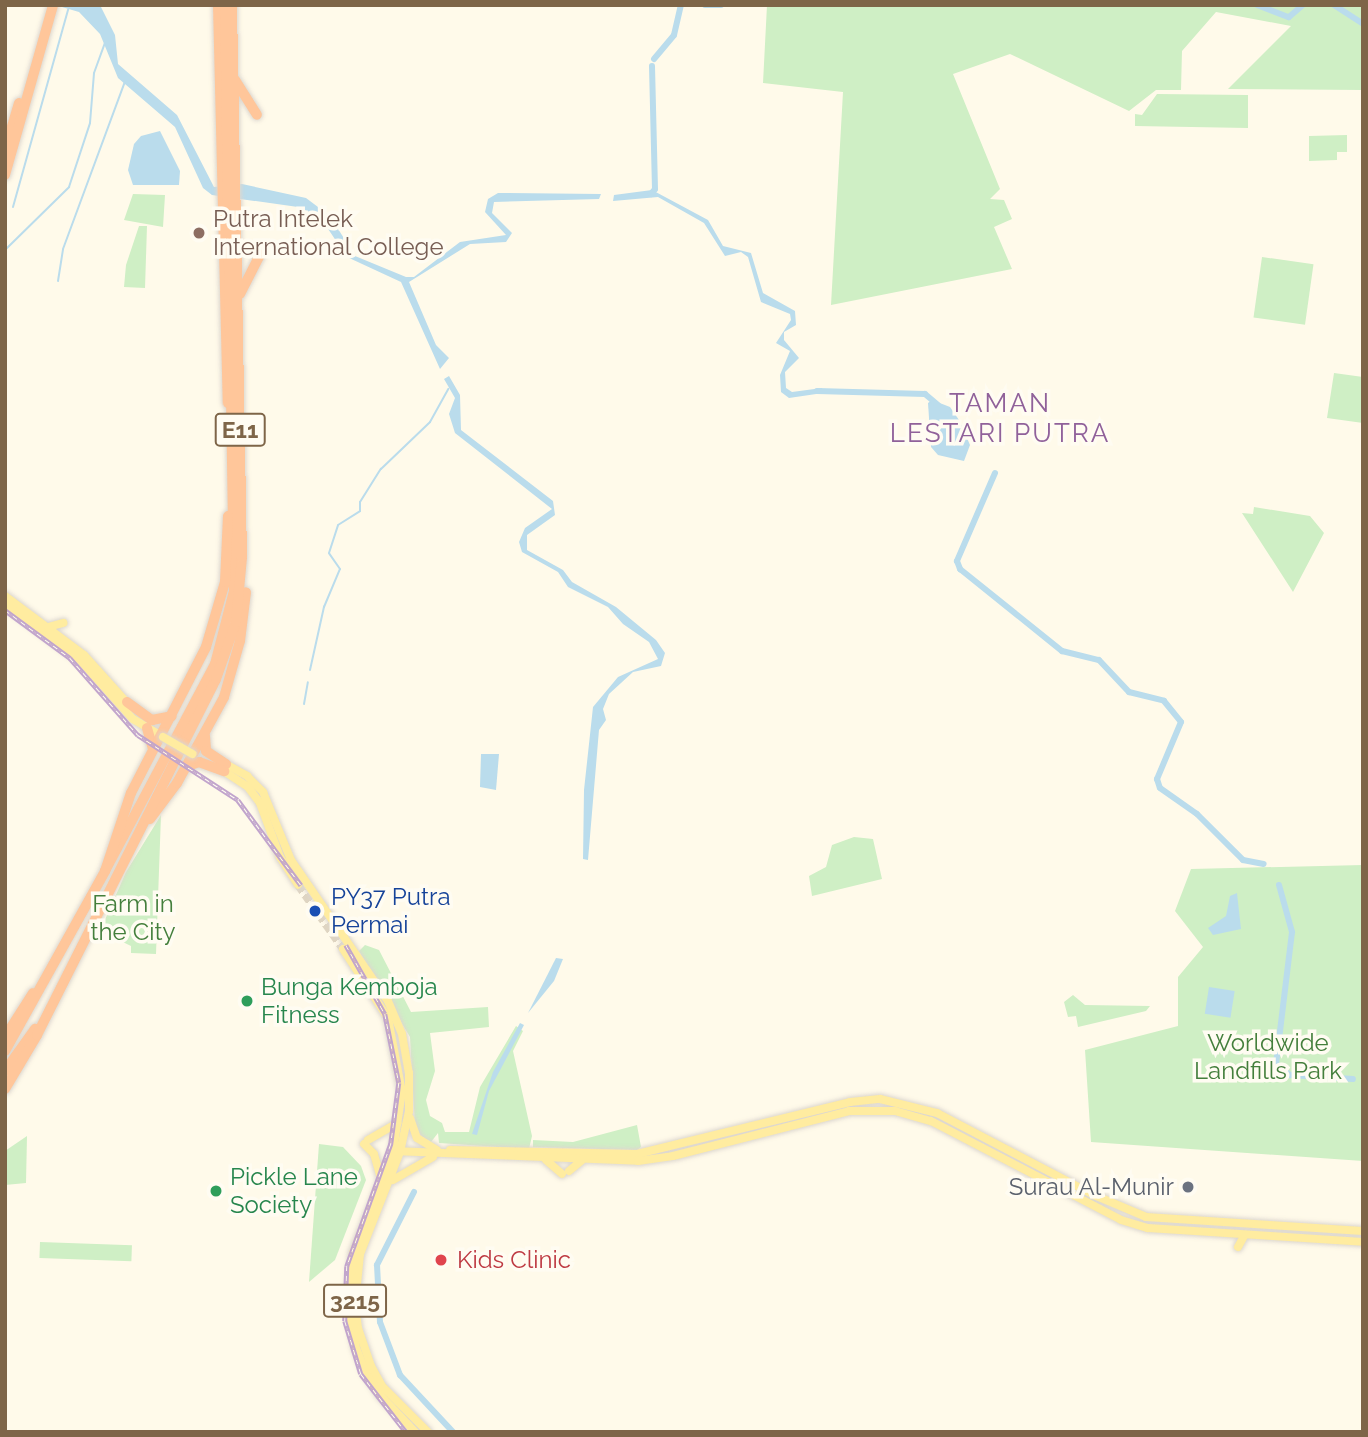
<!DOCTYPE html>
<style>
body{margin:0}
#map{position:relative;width:1368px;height:1437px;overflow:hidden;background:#fffaea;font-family:Raleway,sans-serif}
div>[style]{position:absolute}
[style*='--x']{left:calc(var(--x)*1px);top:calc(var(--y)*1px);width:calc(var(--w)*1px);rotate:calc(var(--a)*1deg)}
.green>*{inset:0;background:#cfefc5;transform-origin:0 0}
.water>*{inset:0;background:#badcec;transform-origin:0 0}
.stream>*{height:2px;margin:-1px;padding:0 1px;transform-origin:1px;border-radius:1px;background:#badcec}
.river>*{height:6px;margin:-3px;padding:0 3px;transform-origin:3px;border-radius:3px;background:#badcec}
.major-tunnel>*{height:8px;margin-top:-4px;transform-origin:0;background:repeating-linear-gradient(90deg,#dfd5c2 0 8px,transparent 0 12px)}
.roads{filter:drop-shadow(0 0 2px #ddd7cf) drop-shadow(0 0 2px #ddd7cf)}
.major>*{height:8px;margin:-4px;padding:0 4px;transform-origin:4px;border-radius:4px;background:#ffeca0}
.highway>*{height:10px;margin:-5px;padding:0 5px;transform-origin:5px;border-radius:5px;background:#ffc69a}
.rail>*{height:4.5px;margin-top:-2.25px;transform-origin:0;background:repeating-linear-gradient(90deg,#fffcf2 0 5px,#c1a4cc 0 10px);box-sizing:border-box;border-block:2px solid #c1a4cc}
.bridges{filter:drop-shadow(0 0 2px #ddd7cf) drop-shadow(0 0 2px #ddd7cf)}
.major-bridge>*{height:8px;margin:-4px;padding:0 4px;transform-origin:4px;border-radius:4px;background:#ffeca0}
.dots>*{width:19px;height:19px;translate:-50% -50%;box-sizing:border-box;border:4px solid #fffcf2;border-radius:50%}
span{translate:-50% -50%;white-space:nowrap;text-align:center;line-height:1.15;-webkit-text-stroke:7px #fffcf2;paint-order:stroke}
.shield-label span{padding:2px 5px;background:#fffcf2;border:2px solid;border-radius:5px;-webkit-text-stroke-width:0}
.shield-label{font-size:23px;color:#7e6548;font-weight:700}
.education-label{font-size:24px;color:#785e54}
.left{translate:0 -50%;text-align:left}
.transit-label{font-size:24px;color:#164399}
.park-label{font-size:24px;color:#447f3c}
.leisure-label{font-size:24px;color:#27864d}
.worship-label{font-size:24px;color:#5b616d}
.right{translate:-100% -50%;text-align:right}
.health-label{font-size:24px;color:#be3a42}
.neighbourhood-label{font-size:26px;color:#90619a;letter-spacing:2px}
.frame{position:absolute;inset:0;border:7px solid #7e6548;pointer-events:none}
</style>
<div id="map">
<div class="green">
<div style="clip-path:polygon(767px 5px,1363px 5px,1363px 90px,1228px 89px,1291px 26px,1216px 12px,1182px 51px,1181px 90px,1156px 90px,1129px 111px,1010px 54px,953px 74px,1000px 189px,990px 199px,1004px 200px,1012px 219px,994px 227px,1012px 269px,831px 305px,843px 92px,763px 83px)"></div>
<div style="clip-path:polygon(1157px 94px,1248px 95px,1248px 128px,1135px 126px,1135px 114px,1142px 115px)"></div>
<div style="clip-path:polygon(1347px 135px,1347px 152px,1337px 152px,1337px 160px,1309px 161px,1309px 136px)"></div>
<div style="clip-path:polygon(133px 194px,165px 195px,163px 227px,124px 220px)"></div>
<div style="clip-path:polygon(139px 226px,147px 226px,145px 288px,124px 287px,126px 265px)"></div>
<div style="left:1262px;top:257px;width:52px;height:61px;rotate:8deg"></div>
<div style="clip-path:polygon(1334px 373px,1363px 377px,1363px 423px,1327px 418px)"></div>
<div style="clip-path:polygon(1254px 507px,1310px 516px,1324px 533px,1293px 592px,1242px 513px,1253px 514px)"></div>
<div style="clip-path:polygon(161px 815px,156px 954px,131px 953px,131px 946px,100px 931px,126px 872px)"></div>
<div style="clip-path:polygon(854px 837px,873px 839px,882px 879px,812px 896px,809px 876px,826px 867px,832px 845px)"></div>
<div style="clip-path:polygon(1363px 865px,1363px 1161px,1091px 1142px,1085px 1050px,1178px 1026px,1178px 977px,1203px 947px,1175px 911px,1191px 869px)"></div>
<div style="clip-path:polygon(365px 945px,379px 950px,411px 1012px,488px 1007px,489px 1027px,430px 1033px,435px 1071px,426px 1100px,430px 1116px,442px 1123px,445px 1132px,469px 1132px,480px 1087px,516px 1026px,523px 1031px,513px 1051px,532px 1136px,529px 1149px,439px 1143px,438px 1133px,431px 1142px,422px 1137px,415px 1126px,410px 1037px,359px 951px)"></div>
<div style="clip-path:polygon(1073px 995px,1085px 1005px,1150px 1006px,1146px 1011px,1078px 1027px,1076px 1016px,1068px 1017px,1064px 1002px)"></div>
<div style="clip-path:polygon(637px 1125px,641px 1147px,637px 1150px,533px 1147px,533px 1140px,573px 1142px)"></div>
<div style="clip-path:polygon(27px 1136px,26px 1183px,5px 1185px,5px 1151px)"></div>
<div style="clip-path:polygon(319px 1144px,343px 1147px,361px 1166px,366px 1180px,335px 1260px,309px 1282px)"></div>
<div style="left:40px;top:1242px;width:92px;height:16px;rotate:2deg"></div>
</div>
<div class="water">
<div style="clip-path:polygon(55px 5px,101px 7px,115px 35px,118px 64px,177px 115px,214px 187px,242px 184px,306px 198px,330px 216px,355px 256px,406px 277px,414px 277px,460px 242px,506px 235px,485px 212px,488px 199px,498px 193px,601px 194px,599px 199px,494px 202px,492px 213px,512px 233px,506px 242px,470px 244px,409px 282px,436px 345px,449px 358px,440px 369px,401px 282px,347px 257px,320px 217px,298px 207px,212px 195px,203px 188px,175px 127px,118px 78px,100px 34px,79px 12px)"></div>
<div style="clip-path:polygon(160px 131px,180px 171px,179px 185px,133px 185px,128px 170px,134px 144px,141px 136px)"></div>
<div style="clip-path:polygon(652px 190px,708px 220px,723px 246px,751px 253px,763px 293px,795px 311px,796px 325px,784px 332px,784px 340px,799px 358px,785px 372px,786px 388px,792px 392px,822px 388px,823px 393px,789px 398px,781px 392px,780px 375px,790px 351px,776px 343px,791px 320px,790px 314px,761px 302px,748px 257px,741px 252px,725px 256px,704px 223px,658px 197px,613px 201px,614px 195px)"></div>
<div style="clip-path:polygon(449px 376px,460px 395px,461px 430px,553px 501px,555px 515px,527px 535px,527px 550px,563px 570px,572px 582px,616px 607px,656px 640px,665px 653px,661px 666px,633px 672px,609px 694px,603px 709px,606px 720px,599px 730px,588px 860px,583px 859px,584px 790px,593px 707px,618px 677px,658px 659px,649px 642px,623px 624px,608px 607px,568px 587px,558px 572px,522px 552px,519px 542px,525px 528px,552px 509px,455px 433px,449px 414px,455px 398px,444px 379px)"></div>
<div style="clip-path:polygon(932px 400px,950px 407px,959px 420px,970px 445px,964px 461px,938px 455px,931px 447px,928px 403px)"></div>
<div style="clip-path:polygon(481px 754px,499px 754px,496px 790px,480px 787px)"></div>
<div style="clip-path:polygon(1237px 893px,1241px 929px,1213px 935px,1208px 928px,1226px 916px,1230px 896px)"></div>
<div style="clip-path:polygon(556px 958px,563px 959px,554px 981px,528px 1013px)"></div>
<div style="left:1209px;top:987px;width:26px;height:27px;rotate:9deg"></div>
<div style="clip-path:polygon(520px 1023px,524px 1025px,489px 1091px,477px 1135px,472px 1134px,493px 1072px)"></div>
</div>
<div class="stream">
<div style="--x:13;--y:207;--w:205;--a:-74.4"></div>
<div style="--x:5;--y:250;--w:90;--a:-44.5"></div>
<div style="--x:69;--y:187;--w:67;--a:-71.8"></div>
<div style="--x:90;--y:123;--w:50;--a:-85.4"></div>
<div style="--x:94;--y:73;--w:32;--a:-70"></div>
<div style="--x:58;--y:281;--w:32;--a:-81"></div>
<div style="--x:63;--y:249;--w:179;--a:-69.7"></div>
<div style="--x:310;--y:670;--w:65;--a:-77.5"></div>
<div style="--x:324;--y:607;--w:41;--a:-67.2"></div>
<div style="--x:340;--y:569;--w:19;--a:-125"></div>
<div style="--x:329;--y:553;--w:29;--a:-72"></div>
<div style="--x:338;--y:525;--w:26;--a:-32"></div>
<div style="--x:360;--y:511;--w:9;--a:-90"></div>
<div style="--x:360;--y:502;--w:39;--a:-58"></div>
<div style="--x:381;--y:469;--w:68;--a:-43.8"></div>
<div style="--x:430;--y:422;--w:38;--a:-61"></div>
<div style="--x:304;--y:704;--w:22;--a:-80"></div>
</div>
<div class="river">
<div style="--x:705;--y:5;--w:16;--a:0"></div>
<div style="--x:1257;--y:5;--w:34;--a:21"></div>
<div style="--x:1289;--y:17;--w:18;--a:-41"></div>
<div style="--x:1334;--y:5;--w:35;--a:33"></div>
<div style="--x:654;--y:59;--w:31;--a:-50"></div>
<div style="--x:674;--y:35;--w:31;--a:-77"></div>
<div style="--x:651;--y:194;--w:6;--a:-51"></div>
<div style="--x:655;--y:189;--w:123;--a:-91.4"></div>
<div style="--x:817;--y:391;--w:108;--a:1.6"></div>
<div style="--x:925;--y:394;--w:17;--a:40"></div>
<div style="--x:995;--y:473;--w:96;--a:113.4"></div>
<div style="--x:957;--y:561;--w:9;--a:69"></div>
<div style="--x:960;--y:569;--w:131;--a:38.8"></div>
<div style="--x:1062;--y:651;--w:38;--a:14"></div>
<div style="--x:1099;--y:660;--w:44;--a:46.8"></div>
<div style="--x:1129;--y:692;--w:36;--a:14"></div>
<div style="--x:1164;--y:701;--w:27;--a:51"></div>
<div style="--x:1181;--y:722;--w:62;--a:112.8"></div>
<div style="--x:1157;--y:779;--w:9;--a:72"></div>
<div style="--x:1160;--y:788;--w:45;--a:35.1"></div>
<div style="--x:1197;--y:814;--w:65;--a:45"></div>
<div style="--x:1243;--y:860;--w:21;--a:11"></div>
<div style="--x:1279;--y:885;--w:49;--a:74.5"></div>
<div style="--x:1292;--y:932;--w:133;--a:96.9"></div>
<div style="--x:1276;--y:1064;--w:18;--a:38"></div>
<div style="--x:1290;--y:1075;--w:63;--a:3.6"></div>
<div style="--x:414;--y:1192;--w:82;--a:116.9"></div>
<div style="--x:377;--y:1265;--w:57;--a:87"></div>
<div style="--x:380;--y:1322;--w:57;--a:69.3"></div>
<div style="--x:400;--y:1375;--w:78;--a:47.1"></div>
</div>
<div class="major-tunnel">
<div style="--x:298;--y:885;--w:78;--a:54.9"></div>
</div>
<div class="roads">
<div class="major">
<div style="--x:5;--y:596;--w:99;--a:36.8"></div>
<div style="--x:84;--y:655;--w:69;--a:48"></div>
<div style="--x:5;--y:604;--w:94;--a:36.7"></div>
<div style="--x:80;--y:660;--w:79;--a:48.1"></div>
<div style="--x:133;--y:719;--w:35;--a:31"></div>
<div style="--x:48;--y:627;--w:16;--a:-15"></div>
<div style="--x:222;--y:762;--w:29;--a:29"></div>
<div style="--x:247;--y:776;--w:23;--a:45"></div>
<div style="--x:263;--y:792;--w:74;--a:67.6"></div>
<div style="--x:291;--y:860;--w:171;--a:55.5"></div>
<div style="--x:388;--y:1001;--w:36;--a:67"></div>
<div style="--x:402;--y:1034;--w:40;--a:80"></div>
<div style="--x:409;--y:1073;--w:38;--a:90"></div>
<div style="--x:409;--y:1111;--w:42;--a:102.4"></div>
<div style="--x:400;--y:1152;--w:110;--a:111.4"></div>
<div style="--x:360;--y:1254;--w:50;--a:95.7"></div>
<div style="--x:355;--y:1304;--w:24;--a:83"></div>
<div style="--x:358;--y:1328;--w:40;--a:71.1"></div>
<div style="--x:371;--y:1366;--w:23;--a:61"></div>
<div style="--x:382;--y:1386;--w:65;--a:45"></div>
<div style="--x:219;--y:768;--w:35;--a:33"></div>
<div style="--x:248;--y:787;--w:20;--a:53"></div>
<div style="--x:260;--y:803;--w:58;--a:69.7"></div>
<div style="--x:280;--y:857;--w:33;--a:57"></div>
<div style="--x:343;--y:949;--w:82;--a:56.9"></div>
<div style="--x:388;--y:1018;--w:75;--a:79.3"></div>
<div style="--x:402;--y:1092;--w:60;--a:98.7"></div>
<div style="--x:393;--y:1151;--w:110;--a:111.4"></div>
<div style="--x:353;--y:1253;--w:52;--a:95.5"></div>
<div style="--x:348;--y:1305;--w:44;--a:79.5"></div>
<div style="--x:356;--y:1348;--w:27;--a:68"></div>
<div style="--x:366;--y:1373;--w:27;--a:57"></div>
<div style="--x:381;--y:1396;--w:50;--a:46.6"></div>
<div style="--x:410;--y:1118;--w:21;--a:71"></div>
<div style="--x:417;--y:1138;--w:23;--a:31"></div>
<div style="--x:368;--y:1140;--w:34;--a:-30"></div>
<div style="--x:364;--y:1144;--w:14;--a:45"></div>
<div style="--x:374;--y:1154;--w:26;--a:74"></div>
<div style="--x:450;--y:1150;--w:187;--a:1.2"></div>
<div style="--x:637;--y:1154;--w:219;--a:-13.7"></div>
<div style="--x:850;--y:1102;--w:30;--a:-6"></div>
<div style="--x:880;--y:1099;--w:59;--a:13.8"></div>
<div style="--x:937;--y:1113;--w:177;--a:27.6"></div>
<div style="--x:1094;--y:1195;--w:56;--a:22.9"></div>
<div style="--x:1146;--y:1217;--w:217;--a:3.7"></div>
<div style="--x:393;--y:1151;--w:245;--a:2.3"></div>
<div style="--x:638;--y:1161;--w:35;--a:-8"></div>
<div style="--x:673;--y:1156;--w:182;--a:-14.3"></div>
<div style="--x:849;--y:1111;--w:46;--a:0"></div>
<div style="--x:895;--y:1111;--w:37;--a:16"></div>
<div style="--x:931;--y:1121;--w:214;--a:27.5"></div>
<div style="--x:1121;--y:1220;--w:28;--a:17"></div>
<div style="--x:1148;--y:1228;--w:215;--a:3.7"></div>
<div style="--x:546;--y:1160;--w:21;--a:41"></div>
<div style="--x:569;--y:1171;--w:17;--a:-40"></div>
<div style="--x:393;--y:1180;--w:46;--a:-29.9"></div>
<div style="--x:1238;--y:1247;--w:13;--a:-61"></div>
</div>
<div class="highway">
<div style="--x:218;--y:5;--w:398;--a:88.6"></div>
<div style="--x:235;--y:80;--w:41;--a:57.8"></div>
<div style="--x:5;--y:150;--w:49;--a:-73.4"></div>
<div style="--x:5;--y:175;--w:177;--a:-74.2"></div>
<div style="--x:240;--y:294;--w:44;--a:-62.9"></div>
<div style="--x:127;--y:702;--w:31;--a:36"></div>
<div style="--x:152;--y:720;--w:20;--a:-11"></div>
<div style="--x:147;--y:728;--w:22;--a:74"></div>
<div style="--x:205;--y:736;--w:15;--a:86"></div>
<div style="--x:206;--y:751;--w:24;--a:33"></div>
<div style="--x:188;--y:766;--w:12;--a:-20"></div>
<div style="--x:199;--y:762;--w:27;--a:20"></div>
<div style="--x:150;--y:819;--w:45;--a:-53.1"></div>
<div style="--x:177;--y:783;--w:98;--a:-61.3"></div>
<div style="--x:224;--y:697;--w:58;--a:-74.1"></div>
<div style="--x:240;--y:641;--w:49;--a:-83"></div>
<div style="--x:105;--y:871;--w:234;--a:-62"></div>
<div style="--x:215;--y:664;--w:75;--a:-75.4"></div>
<div style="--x:234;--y:591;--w:586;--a:-90.88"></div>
<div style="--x:5;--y:1037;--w:52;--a:-57.5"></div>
<div style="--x:5;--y:1051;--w:206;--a:-60.9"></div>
<div style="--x:105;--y:871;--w:82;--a:-71.6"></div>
<div style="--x:131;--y:793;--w:164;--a:-62.8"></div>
<div style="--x:206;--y:647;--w:68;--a:-73.7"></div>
<div style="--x:225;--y:582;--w:66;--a:-87.4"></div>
<div style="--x:5;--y:1071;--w:52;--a:-54.5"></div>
<div style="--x:5;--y:1089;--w:63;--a:-59.3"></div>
<div style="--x:37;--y:1035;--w:398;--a:-63.3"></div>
<div style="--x:216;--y:679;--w:60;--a:-70.7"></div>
<div style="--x:236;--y:622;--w:65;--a:-84.7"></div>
<div style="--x:242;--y:557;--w:552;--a:-91.04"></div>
</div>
</div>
<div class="rail">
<div style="--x:5;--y:610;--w:81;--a:36.4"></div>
<div style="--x:70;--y:658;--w:103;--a:48.6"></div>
<div style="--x:138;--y:735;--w:119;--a:33"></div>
<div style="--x:238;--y:800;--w:106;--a:53.5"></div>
<div style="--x:346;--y:945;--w:79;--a:60.5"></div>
<div style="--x:385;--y:1014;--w:70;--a:78.5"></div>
<div style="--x:399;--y:1083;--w:62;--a:97.5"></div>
<div style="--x:391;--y:1144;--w:130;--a:109.8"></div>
<div style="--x:347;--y:1266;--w:55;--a:92.1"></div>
<div style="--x:345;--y:1321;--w:55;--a:73.2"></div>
<div style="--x:361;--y:1374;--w:73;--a:52.2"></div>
</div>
<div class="bridges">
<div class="major-bridge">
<div style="--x:163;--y:737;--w:34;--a:30"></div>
</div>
</div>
<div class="dots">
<div style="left:199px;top:233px;background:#8d6e63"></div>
<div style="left:315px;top:911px;background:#1a4fb4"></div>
<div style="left:247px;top:1001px;background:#2e9e5b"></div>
<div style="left:1188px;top:1187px;background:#6b7280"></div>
<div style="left:216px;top:1191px;background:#2e9e5b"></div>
<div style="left:441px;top:1260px;background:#e0444e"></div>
</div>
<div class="shield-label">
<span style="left:240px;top:430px">E11</span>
<span style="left:355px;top:1301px">3215</span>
</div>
<div class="education-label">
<span class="left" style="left:213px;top:233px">Putra Intelek<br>International College</span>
</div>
<div class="transit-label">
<span class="left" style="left:331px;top:911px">PY37 Putra<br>Permai</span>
</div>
<div class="park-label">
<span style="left:133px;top:918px">Farm in<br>the City</span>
<span style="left:1268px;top:1057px">Worldwide<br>Landfills Park</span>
</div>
<div class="leisure-label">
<span class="left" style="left:261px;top:1001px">Bunga Kemboja<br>Fitness</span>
<span class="left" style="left:230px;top:1191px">Pickle Lane<br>Society</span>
</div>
<div class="worship-label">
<span class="right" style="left:1174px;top:1187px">Surau Al-Munir</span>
</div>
<div class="health-label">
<span class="left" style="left:457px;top:1260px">Kids Clinic</span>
</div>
<div class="neighbourhood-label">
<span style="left:1000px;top:419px">TAMAN<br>LESTARI PUTRA</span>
</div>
<div class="frame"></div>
</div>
